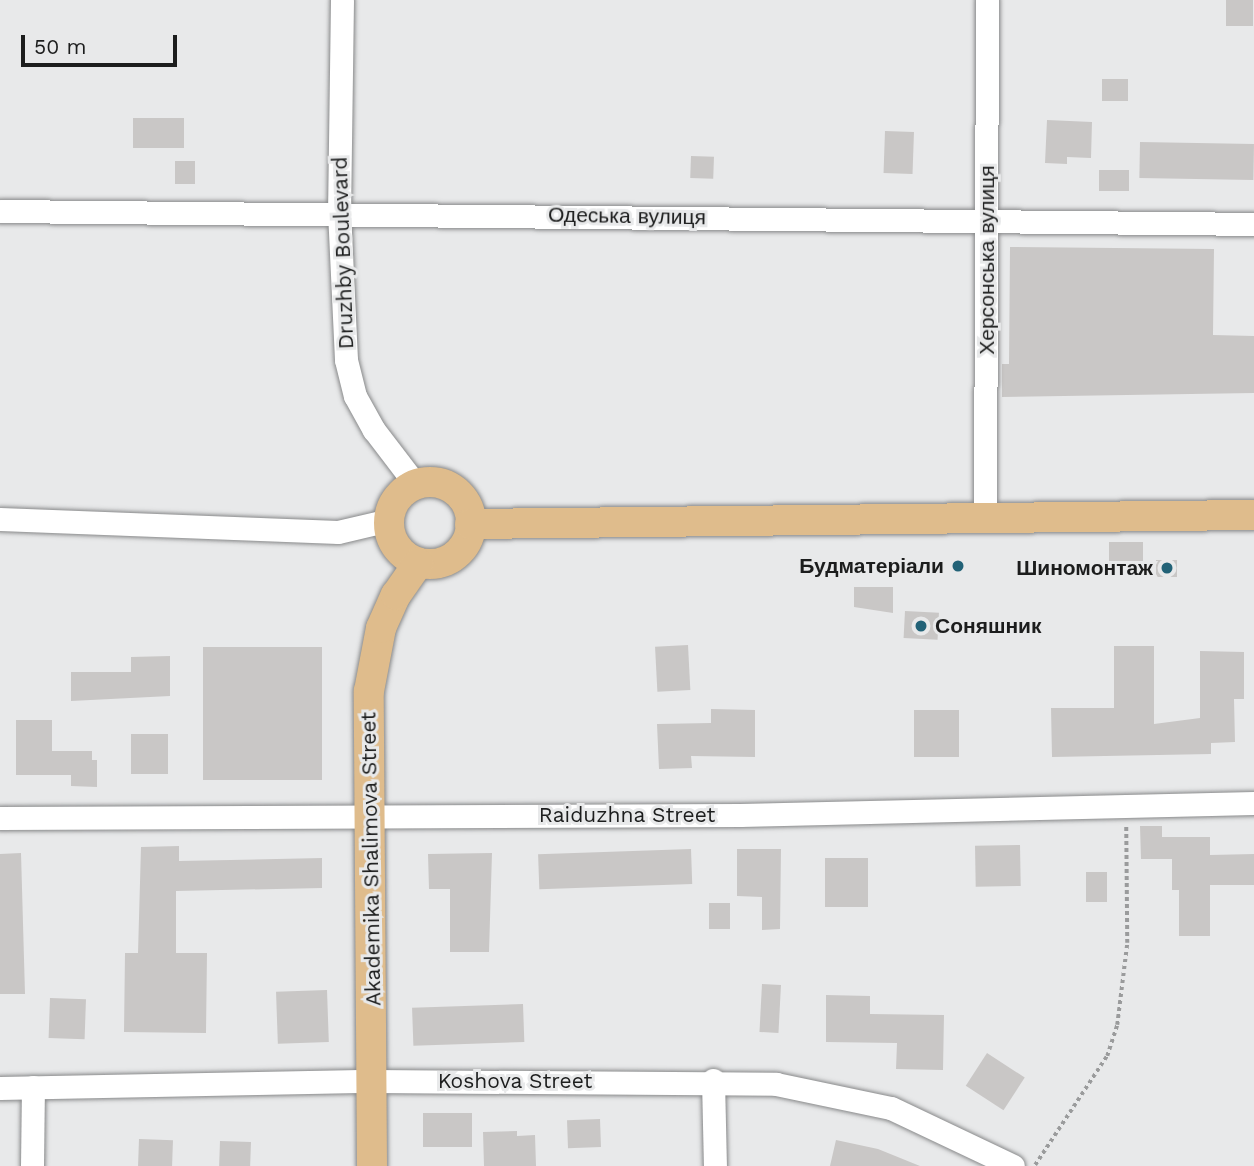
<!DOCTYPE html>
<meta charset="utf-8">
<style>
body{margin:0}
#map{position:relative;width:1254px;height:1166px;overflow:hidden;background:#e8e9ea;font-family:"Work Sans",sans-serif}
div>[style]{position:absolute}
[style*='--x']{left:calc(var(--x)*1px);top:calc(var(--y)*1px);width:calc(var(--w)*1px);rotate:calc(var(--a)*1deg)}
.building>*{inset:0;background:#c9c7c6;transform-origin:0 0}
.path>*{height:3.5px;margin-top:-1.75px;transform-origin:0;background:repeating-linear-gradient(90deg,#9a9b9c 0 3.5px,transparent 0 7px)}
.roads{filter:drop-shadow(0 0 2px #88898a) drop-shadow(0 0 2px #88898a)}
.minor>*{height:23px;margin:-11.5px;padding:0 11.5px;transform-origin:11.5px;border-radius:11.5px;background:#fff}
.major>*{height:30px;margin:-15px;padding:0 15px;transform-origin:15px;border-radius:15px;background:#dfbc8c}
.major>.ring{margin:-15px;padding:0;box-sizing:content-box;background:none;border:30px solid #dfbc8c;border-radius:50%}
.dots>*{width:19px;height:19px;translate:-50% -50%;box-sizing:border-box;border:4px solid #e8e9ea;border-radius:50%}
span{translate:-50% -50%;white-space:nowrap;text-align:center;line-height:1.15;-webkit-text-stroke:6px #e8e9ea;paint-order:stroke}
.street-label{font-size:21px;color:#1c1d1d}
.poi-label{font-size:21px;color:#1c1d1d;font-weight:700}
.right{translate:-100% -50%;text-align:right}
.left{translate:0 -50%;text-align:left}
.scale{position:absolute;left:21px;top:35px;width:156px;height:32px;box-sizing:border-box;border:4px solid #1c1d1d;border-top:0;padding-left:9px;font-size:21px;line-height:24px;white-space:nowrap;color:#1c1d1d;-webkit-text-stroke:5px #e8e9ea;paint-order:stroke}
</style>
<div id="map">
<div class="building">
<div style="left:1226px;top:0;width:27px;height:26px"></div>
<div style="left:1102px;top:79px;width:26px;height:22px"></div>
<div style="left:133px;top:118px;width:51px;height:30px"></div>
<div style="clip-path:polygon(1047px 120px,1092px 122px,1091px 158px,1067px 157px,1067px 164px,1045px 163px)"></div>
<div style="left:885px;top:131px;width:29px;height:42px;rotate:2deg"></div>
<div style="left:1140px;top:142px;width:114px;height:36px;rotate:1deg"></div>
<div style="left:691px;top:156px;width:23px;height:22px;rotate:2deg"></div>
<div style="left:175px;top:161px;width:20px;height:23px"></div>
<div style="left:1099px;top:170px;width:30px;height:21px"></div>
<div style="clip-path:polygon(1010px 247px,1214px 249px,1213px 335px,1254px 336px,1254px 393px,1002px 397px,1002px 364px,1009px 364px)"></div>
<div style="left:1109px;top:542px;width:34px;height:19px"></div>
<div style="left:1156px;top:560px;width:21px;height:17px"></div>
<div style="clip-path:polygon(854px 587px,893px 587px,893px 613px,854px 607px)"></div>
<div style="left:905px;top:611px;width:34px;height:27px;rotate:3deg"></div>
<div style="left:688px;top:645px;width:45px;height:33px;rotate:87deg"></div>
<div style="clip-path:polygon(1114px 646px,1154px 646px,1154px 724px,1200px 718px,1200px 651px,1244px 652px,1244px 699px,1234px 699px,1235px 742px,1211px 743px,1211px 754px,1052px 757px,1051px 708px,1114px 708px)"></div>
<div style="left:203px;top:647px;width:119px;height:133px"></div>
<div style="clip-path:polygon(170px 656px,170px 696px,71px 701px,71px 672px,131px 672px,131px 657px)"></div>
<div style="clip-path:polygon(711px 709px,755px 710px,755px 757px,691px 756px,692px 768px,659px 769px,657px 724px,711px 723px)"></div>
<div style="left:914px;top:710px;width:45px;height:47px"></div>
<div style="clip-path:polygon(16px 720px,52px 720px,52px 751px,92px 751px,92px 760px,97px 760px,97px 787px,71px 786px,71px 775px,16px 775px)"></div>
<div style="left:131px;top:734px;width:37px;height:40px"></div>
<div style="clip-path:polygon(1140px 826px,1162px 826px,1162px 837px,1210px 837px,1210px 855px,1254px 854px,1254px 885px,1210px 885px,1210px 936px,1179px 936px,1179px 890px,1172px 890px,1172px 859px,1141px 859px)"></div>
<div style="left:1020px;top:845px;width:41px;height:45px;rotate:89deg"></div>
<div style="clip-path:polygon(179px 846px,179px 861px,322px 858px,322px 888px,176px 891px,176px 953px,207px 953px,206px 1033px,124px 1032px,125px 953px,138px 953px,141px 847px)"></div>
<div style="left:691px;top:849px;width:35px;height:153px;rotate:88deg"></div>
<div style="clip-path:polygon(737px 849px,781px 849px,780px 929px,762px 930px,762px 897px,737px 896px)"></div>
<div style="clip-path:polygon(21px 853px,25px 994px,0 994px,0 854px)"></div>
<div style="clip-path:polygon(492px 853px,489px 952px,450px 952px,450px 889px,429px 889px,428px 854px)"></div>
<div style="left:825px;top:858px;width:43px;height:49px"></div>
<div style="left:1086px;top:872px;width:21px;height:30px"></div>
<div style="left:709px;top:903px;width:21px;height:26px"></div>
<div style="left:762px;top:984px;width:19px;height:48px;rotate:3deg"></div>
<div style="left:327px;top:990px;width:52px;height:51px;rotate:88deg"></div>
<div style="clip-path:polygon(826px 995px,870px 996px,870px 1014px,944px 1015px,943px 1070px,896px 1069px,897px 1043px,826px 1042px)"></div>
<div style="left:50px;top:998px;width:36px;height:40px;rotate:2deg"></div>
<div style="left:523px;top:1004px;width:38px;height:111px;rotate:88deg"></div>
<div style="left:987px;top:1053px;width:45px;height:39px;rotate:33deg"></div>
<div style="left:423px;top:1113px;width:49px;height:34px"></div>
<div style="left:600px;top:1119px;width:28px;height:33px;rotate:88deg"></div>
<div style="clip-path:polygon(517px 1131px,517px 1136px,535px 1135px,536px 1166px,484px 1166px,483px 1132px)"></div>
<div style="left:139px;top:1139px;width:34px;height:27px;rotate:2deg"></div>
<div style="clip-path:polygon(836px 1140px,878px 1149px,920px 1166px,830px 1166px)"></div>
<div style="left:220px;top:1141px;width:31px;height:25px;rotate:2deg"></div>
</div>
<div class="path">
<div style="--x:1035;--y:1165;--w:131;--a:-56.6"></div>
<div style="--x:1107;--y:1056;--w:33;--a:-72"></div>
<div style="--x:1117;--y:1025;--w:83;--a:-83"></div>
<div style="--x:1127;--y:943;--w:117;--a:-90.5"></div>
</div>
<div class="roads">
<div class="minor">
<div style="--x:342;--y:0;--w:211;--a:90.8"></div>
<div style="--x:339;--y:211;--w:149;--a:87.3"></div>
<div style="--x:346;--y:360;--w:37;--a:76"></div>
<div style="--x:355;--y:396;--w:39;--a:61"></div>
<div style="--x:374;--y:430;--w:69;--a:52.6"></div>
<div style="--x:0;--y:211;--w:1254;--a:0.59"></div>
<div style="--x:0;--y:519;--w:338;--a:2.2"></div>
<div style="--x:338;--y:532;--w:52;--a:-13.2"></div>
<div style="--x:985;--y:521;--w:521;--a:-89.78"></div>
<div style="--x:0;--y:818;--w:740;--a:-0.23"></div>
<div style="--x:740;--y:815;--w:514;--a:-1.34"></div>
<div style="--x:713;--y:1080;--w:86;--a:88.7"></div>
<div style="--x:0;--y:1088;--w:373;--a:-1.1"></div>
<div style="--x:373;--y:1081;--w:403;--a:0.4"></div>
<div style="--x:776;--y:1084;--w:117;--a:11.8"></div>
<div style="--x:891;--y:1108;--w:135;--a:25.4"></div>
<div style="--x:32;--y:1166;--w:79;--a:-89.3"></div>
</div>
<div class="major">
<div class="ring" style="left:389px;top:482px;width:52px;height:52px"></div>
<div style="--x:470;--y:524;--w:784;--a:-0.66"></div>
<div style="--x:372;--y:1166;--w:475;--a:-90.4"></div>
<div style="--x:369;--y:691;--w:64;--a:-79.2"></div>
<div style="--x:381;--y:628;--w:36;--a:-66"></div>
<div style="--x:396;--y:595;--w:39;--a:-55"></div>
</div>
</div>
<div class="dots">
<div style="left:958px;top:566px;background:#226277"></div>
<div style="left:1167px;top:568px;background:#226277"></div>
<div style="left:921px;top:626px;background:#226277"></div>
</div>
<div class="street-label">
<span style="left:627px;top:216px;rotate:1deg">Одеська вулиця</span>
<span style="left:343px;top:253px;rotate:-92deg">Druzhby Boulevard</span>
<span style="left:987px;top:260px;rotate:-90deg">Херсонська вулиця</span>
<span style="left:627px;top:815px">Raiduzhna Street</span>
<span style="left:371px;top:859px;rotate:-91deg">Akademika Shalimova Street</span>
<span style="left:515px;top:1081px">Koshova Street</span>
</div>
<div class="poi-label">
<span class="right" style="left:944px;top:566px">Будматеріали</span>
<span class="right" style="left:1153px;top:568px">Шиномонтаж</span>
<span class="left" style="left:935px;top:626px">Соняшник</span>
</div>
<div class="scale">50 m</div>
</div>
